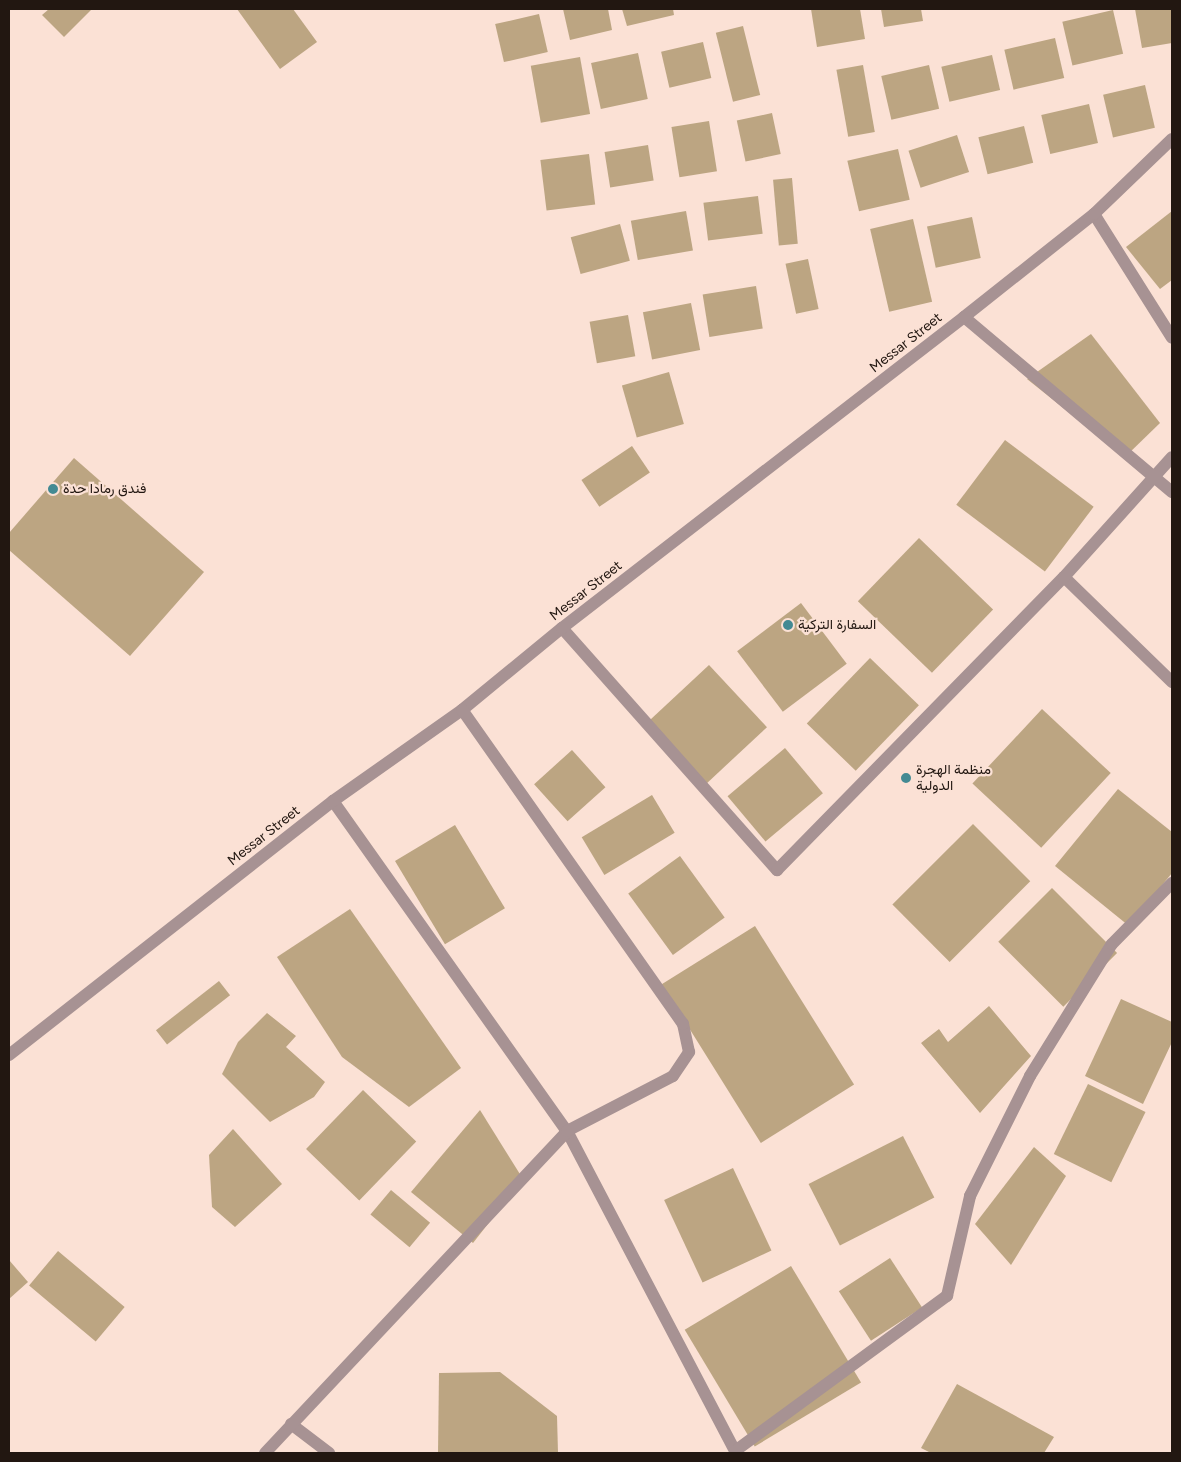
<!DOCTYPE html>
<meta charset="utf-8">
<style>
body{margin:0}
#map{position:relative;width:1181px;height:1462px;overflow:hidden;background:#fbe1d5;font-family:Figtree,Vazirmatn,sans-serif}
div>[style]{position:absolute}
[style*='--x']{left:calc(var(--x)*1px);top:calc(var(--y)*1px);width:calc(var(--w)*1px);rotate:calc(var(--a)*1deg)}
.building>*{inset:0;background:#bca582;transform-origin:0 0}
.minor>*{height:12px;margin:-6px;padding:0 6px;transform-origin:6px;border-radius:6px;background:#a79293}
.dots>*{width:14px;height:14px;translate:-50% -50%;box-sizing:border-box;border:2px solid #fbe1d5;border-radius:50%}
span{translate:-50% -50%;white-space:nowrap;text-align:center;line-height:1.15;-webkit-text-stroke:4.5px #fbe1d5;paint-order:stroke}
.street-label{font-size:14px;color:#221711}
.poi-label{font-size:14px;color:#221711}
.left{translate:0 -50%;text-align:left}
.frame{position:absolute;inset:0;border:10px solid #221711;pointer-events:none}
</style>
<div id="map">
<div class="building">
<div style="clip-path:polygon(49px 9px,92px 9px,64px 37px,42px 15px)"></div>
<div style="clip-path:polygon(237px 9px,293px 9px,317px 42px,280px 69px)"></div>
<div style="clip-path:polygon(563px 9px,608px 9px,612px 30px,570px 40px)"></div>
<div style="clip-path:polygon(622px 9px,673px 9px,674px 15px,627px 26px)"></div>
<div style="clip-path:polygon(811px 9px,860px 9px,865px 39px,817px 47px)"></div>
<div style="clip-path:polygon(881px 9px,921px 9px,923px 21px,884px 27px)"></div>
<div style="clip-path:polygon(1135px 9px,1172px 9px,1172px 43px,1142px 48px)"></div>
<div style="left:1113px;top:10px;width:45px;height:52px;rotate:77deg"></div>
<div style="left:539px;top:14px;width:39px;height:45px;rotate:77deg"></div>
<div style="left:743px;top:26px;width:71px;height:28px;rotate:76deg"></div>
<div style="left:1055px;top:38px;width:41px;height:52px;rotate:77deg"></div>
<div style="left:703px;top:42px;width:37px;height:43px;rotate:77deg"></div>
<div style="left:638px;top:53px;width:47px;height:48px;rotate:78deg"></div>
<div style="left:992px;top:55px;width:36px;height:52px;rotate:77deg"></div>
<div style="left:580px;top:57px;width:58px;height:50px;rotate:80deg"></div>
<div style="left:863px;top:65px;width:68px;height:27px;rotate:80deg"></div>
<div style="left:929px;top:65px;width:45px;height:49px;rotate:77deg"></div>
<div style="left:1145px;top:85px;width:44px;height:43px;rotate:77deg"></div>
<div style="left:1089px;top:104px;width:40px;height:49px;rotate:77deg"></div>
<div style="left:772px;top:113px;width:42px;height:36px;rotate:78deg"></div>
<div style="left:709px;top:121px;width:51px;height:38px;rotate:81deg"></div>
<div style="left:1024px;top:126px;width:38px;height:47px;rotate:76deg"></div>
<div style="left:957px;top:135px;width:39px;height:51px;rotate:72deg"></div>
<div style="left:648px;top:145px;width:36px;height:44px;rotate:81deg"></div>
<div style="left:898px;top:149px;width:52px;height:52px;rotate:77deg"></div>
<div style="left:589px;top:154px;width:51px;height:49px;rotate:83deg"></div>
<div style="left:792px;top:178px;width:66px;height:19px;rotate:85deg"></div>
<div style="left:758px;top:196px;width:38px;height:55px;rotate:83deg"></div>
<div style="left:686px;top:211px;width:40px;height:56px;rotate:80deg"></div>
<div style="clip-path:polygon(1172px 211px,1172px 280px,1160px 289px,1126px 247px)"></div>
<div style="left:972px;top:217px;width:42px;height:46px;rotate:78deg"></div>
<div style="left:913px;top:219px;width:85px;height:44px;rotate:77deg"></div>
<div style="left:620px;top:224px;width:38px;height:51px;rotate:75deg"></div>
<div style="left:808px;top:259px;width:51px;height:23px;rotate:78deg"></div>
<div style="left:756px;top:286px;width:43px;height:54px;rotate:81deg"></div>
<div style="left:691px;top:303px;width:48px;height:49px;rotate:79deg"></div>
<div style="left:628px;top:315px;width:42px;height:39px;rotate:80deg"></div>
<div style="clip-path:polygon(1091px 334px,1160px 423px,1125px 457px,1027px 379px)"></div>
<div style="left:669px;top:372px;width:54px;height:49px;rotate:74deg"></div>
<div style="left:1005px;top:440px;width:111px;height:81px;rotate:37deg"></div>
<div style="left:632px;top:446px;width:32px;height:61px;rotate:56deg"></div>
<div style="clip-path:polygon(74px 458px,204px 572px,130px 656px,9px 550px,9px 533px)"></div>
<div style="left:919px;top:538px;width:103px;height:88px;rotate:44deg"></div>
<div style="left:801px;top:603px;width:76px;height:80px;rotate:53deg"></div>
<div style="left:870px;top:658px;width:68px;height:91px;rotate:44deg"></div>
<div style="left:709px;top:665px;width:85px;height:84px;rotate:47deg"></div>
<div style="left:1042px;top:709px;width:94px;height:102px;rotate:43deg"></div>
<div style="left:785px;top:748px;width:59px;height:75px;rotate:50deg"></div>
<div style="left:572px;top:750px;width:50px;height:51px;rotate:48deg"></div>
<div style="clip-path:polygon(1118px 789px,1172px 832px,1172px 873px,1129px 926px,1055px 866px)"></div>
<div style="left:652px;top:795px;width:44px;height:82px;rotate:59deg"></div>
<div style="left:973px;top:824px;width:81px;height:114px;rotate:45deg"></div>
<div style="left:455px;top:825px;width:97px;height:70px;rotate:59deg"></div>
<div style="left:680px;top:856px;width:76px;height:64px;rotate:54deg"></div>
<div style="left:1052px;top:888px;width:92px;height:76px;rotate:45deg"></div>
<div style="clip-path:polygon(350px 909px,461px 1068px,409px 1107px,342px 1057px,277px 957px)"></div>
<div style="left:755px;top:926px;width:187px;height:110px;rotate:58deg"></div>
<div style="left:219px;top:981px;width:18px;height:80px;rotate:52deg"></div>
<div style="clip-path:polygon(1121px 999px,1172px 1022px,1172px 1042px,1143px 1104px,1085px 1076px)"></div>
<div style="clip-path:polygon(989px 1006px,1031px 1056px,980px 1113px,921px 1043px,939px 1029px,948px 1042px)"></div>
<div style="clip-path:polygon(267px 1013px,296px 1036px,286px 1047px,325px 1082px,314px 1097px,270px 1122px,222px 1074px,238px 1042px)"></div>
<div style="left:1088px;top:1084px;width:64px;height:78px;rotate:26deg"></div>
<div style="left:363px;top:1090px;width:74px;height:82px;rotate:44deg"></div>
<div style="clip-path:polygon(480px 1110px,523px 1179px,473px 1243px,411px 1192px)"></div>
<div style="clip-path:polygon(233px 1129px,282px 1184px,235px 1227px,212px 1207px,209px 1155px)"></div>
<div style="left:903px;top:1136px;width:69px;height:106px;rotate:63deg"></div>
<div style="clip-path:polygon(1034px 1147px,1066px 1176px,1011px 1265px,975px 1224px)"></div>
<div style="left:733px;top:1168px;width:91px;height:76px;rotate:65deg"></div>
<div style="left:391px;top:1190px;width:51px;height:32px;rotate:40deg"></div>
<div style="left:58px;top:1251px;width:87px;height:45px;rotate:40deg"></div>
<div style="left:890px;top:1258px;width:59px;height:61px;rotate:57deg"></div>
<div style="clip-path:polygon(9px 1260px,28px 1282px,9px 1299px)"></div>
<div style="left:791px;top:1266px;width:136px;height:124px;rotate:59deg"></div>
<div style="clip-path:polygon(500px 1372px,557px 1416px,558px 1453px,438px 1453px,439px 1373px)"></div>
<div style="clip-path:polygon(957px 1384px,1054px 1437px,1044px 1453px,931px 1453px,921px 1448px)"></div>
</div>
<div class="minor">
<div style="--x:1094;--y:214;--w:146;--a:57.8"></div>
<div style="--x:964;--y:317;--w:272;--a:40.1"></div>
<div style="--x:1064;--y:577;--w:151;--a:44.2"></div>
<div style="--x:562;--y:628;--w:324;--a:48.4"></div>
<div style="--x:777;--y:870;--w:410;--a:-45.6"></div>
<div style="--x:1064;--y:577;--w:161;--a:-48"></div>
<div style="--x:333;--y:801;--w:405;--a:54.7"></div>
<div style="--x:567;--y:1131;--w:364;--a:62.3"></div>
<div style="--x:9;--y:1055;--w:412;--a:-38.1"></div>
<div style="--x:333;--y:801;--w:158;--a:-35.2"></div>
<div style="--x:462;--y:710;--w:129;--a:-39.4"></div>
<div style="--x:562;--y:628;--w:508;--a:-37.73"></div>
<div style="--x:964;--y:317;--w:166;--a:-38.4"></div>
<div style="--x:1094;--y:214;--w:108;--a:-43.9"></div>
<div style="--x:291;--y:1424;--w:48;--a:37.3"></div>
<div style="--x:735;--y:1451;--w:263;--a:-36.2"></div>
<div style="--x:947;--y:1296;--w:103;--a:-77"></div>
<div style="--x:970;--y:1196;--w:134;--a:-63.4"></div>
<div style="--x:1030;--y:1076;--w:155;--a:-58.2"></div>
<div style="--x:1112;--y:944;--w:86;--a:-45.5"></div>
<div style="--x:265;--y:1453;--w:441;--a:-46.8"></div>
<div style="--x:567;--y:1131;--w:119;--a:-27.4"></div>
<div style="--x:673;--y:1076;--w:29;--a:-56"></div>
<div style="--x:689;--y:1052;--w:29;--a:-102"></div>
<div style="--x:683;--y:1024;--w:384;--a:-125.1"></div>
</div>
<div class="dots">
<div style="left:53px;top:489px;background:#438a93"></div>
<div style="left:788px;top:625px;background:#438a93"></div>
<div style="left:906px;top:778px;background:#438a93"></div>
</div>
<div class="street-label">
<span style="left:906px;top:343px;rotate:-38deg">Messar Street</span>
<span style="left:586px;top:591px;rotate:-38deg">Messar Street</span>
<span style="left:264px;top:836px;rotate:-38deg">Messar Street</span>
</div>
<div class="poi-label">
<span class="left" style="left:63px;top:489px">فندق رمادا حدة</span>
<span class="left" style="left:798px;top:625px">السفارة التركية</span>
<span class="left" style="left:916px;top:778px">منظمة الهجرة<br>الدولية</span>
</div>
<div class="frame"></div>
</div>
